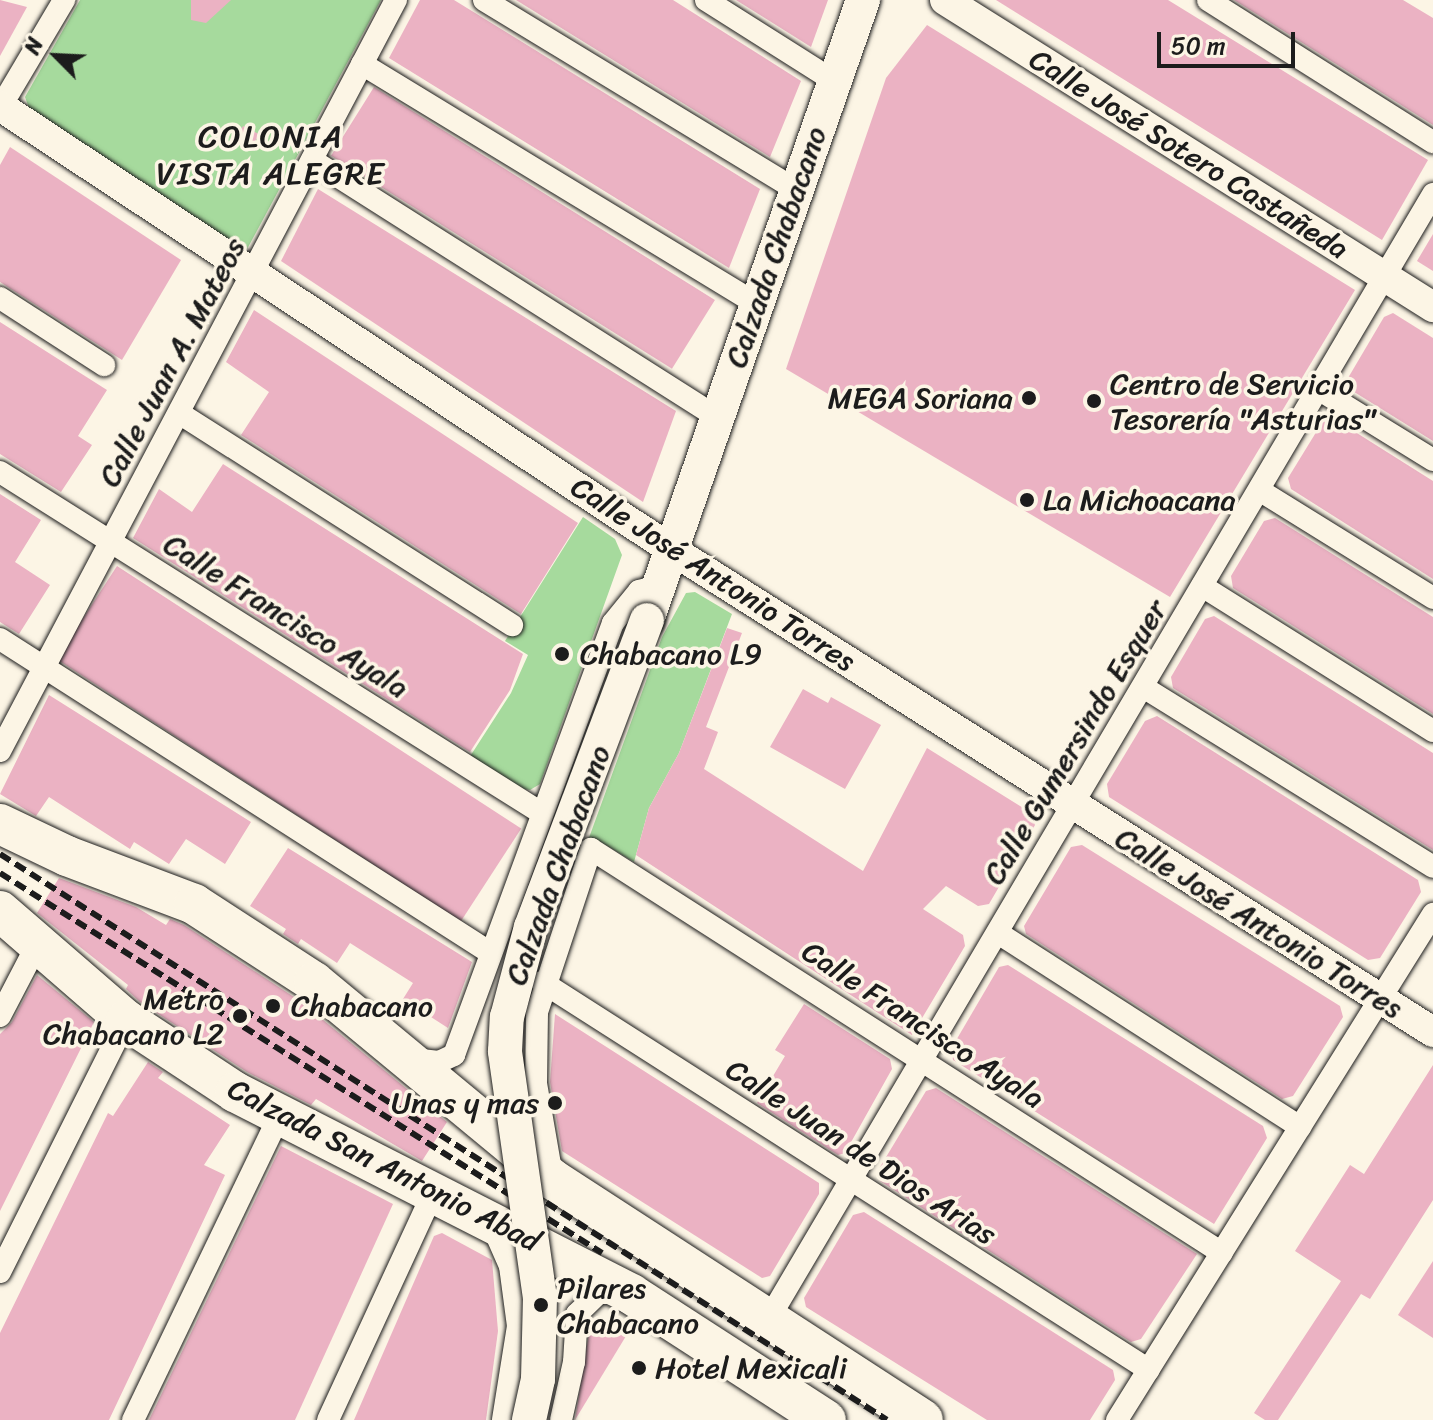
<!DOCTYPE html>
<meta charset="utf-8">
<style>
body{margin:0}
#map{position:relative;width:1433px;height:1420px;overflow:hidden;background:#fcf5e5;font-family:Sriracha,sans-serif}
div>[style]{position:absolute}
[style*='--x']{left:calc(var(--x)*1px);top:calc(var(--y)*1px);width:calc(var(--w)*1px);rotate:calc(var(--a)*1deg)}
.green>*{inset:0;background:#a6da9d}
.building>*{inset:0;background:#ebb2c3;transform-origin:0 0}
.roads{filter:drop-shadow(0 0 2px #1c1c1c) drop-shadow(0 0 2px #1c1c1c)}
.street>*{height:22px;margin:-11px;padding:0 11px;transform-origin:11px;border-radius:11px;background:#fcf5e5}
.secondary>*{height:30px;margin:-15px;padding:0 15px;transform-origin:15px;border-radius:15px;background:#fcf5e5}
.primary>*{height:34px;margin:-17px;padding:0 17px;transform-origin:17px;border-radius:17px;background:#fcf5e5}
.highway>*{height:40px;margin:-20px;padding:0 20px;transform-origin:20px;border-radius:20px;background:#fcf5e5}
.rail>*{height:6px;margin-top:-3px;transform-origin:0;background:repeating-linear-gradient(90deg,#1c1c1c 0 12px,transparent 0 18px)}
.bridges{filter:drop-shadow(0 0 2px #1c1c1c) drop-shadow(0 0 2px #1c1c1c)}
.primary-bridge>*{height:34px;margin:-17px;padding:0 17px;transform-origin:17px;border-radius:17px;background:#fcf5e5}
.dots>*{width:22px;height:22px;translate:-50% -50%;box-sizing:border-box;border:4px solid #fcf5e5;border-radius:50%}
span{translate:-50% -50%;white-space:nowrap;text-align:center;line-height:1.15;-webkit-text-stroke:7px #fcf5e5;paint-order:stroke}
.street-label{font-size:30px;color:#1c1c1c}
.poi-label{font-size:30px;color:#1c1c1c}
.left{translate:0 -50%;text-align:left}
.right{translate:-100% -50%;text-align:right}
.neighbourhood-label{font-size:32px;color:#1c1c1c;letter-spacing:2px}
.north{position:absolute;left:16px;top:16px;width:80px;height:80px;-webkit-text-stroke:6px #fcf5e5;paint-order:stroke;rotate:294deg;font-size:22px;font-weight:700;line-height:32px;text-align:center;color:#1c1c1c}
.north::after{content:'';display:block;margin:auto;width:28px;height:36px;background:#1c1c1c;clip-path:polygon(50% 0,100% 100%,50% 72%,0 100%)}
.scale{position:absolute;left:1157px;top:32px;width:138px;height:36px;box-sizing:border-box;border:4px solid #1c1c1c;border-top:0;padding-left:10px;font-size:24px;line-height:28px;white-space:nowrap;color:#1c1c1c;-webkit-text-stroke:6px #fcf5e5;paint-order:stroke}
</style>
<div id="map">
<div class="green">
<div style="clip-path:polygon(80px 0,381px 0,246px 251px,29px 108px,25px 97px)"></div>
<div style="clip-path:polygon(583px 517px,615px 539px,622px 555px,540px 784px,530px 790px,516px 788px,469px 758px,511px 693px,528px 655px,505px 641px)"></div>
<div style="clip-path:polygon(695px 592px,732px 614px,679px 753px,649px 808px,634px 862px,599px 841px,586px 846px,662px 637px,686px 593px)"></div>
</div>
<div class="building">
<div style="clip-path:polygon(0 0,27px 7px,0 56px)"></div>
<div style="clip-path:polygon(191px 0,231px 0,206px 23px,191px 20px)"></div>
<div style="clip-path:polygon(420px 0,454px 0,760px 189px,729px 268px,389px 58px)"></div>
<div style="clip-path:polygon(516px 0,673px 0,801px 81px,770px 157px)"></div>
<div style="clip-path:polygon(736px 0,828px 0,811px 47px)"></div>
<div style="clip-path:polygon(996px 0,1168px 0,1428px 160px,1382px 240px)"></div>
<div style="clip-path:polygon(1234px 0,1403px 0,1433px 18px,1433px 125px)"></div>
<div style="clip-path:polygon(927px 25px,1355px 290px,1170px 597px,786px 369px,886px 78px)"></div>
<div style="left:374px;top:87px;width:402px;height:81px;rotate:32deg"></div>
<div style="left:243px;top:126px;width:18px;height:18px;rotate:27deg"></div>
<div style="clip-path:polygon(10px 147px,181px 260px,122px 360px,0 282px,0 165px)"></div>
<div style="clip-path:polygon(318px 189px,676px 411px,643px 502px,281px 261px)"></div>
<div style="clip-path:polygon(1433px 234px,1433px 271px,1417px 261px)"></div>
<div style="clip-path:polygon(254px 310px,578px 523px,521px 614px,241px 435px,269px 392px,226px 362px)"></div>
<div style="clip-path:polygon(1393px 313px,1433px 338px,1433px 441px,1351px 390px,1348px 378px,1384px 317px)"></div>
<div style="clip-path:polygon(0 322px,107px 390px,78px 436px,92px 445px,61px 492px,0 454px)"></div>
<div style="clip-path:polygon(1333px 418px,1433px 481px,1433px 579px,1291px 489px,1288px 478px,1323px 421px)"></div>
<div style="clip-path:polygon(223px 464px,523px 654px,510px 690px,470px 752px,133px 538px,159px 489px,192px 512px)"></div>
<div style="clip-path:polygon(0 494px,41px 520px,15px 562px,50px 585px,19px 634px,0 622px)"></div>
<div style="clip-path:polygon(1275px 518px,1433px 617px,1433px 714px,1233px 588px,1231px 576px,1264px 521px)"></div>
<div style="left:117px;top:566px;width:482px;height:111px;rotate:33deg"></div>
<div style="clip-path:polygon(1214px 616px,1433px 753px,1433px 850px,1173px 688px,1171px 677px,1205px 619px)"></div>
<div style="clip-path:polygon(727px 628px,742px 633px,706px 727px,718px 732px,704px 769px,863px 871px,927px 748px,1033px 814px,1035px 825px,989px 904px,978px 906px,946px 886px,923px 909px,963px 935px,965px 946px,912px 1035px,636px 855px,649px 808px,679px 753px)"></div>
<div style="clip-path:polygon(803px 689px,828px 703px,831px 697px,881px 725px,845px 789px,770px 747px)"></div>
<div style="clip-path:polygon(49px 695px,251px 822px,225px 864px,186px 839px,169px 864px,134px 842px,130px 849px,49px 797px,36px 816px,0 794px)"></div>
<div style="clip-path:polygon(1157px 716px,1418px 880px,1421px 892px,1380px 958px,1368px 960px,1109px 797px,1107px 784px,1145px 721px)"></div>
<div style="clip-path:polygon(1082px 845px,1340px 1006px,1343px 1017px,1293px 1096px,1282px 1099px,1026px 934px,1024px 926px,1071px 847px)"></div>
<div style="clip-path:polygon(288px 848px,472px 962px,448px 1028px,403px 999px,413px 983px,350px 943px,337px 963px,301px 939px,298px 944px,283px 934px,286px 929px,250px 906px)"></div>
<div style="clip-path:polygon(59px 878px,136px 907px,166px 925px,170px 919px,184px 925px,300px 1001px,447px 1122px,422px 1161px,316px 1099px,311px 1105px,247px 1072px,140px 1002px,126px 989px,128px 985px,37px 913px)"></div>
<div style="clip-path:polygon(1008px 965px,1263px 1126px,1267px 1138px,1214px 1224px,953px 1060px,951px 1049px,999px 967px)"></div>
<div style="clip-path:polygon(37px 975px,94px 1022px,0 1211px,0 1034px,12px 1022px)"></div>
<div style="clip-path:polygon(804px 1004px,890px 1059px,892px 1069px,845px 1153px,838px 1155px,757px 1103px,785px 1056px,775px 1050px)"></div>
<div style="clip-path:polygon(555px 1014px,819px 1183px,819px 1194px,770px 1276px,762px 1278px,562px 1151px,550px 1082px)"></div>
<div style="clip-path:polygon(148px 1062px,163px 1072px,158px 1078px,230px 1125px,204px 1165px,225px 1175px,109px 1420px,0 1420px,0 1333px,108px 1113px,113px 1116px)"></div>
<div style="clip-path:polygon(1433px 1065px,1433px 1200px,1370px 1299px,1361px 1294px,1278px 1420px,1265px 1420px,1254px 1413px,1341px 1281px,1295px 1251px,1350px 1165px,1364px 1174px)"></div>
<div style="clip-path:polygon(936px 1088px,1197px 1254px,1141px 1339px,1131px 1342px,880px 1181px,877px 1172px,926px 1091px)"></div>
<div style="clip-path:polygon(281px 1146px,393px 1204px,295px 1420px,149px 1420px)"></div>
<div style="clip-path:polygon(864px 1212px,1113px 1370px,1115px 1380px,1090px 1420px,987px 1420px,806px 1307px,804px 1298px,853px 1215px)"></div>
<div style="clip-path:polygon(442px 1233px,492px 1260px,498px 1331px,486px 1420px,354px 1420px,434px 1236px)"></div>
<div style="clip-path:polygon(1433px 1261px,1433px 1338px,1398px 1315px)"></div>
<div style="clip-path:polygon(596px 1317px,626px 1336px,575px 1420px,591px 1320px)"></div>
</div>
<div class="roads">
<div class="street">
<div style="--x:484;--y:0;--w:365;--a:31.3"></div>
<div style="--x:706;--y:0;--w:151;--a:32.3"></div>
<div style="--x:1208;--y:0;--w:266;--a:32.3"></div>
<div style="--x:362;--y:64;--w:462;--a:31.3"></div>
<div style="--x:0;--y:108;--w:126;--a:-59.3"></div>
<div style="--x:312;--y:160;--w:480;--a:32.4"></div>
<div style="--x:0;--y:298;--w:124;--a:32.8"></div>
<div style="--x:1318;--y:389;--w:135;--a:31.7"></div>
<div style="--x:179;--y:413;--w:395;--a:32.5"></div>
<div style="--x:0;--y:472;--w:638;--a:32.2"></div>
<div style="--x:1259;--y:490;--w:205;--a:31.8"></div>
<div style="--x:1202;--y:586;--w:273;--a:32.1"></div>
<div style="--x:0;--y:639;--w:581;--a:32.62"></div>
<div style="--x:1143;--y:687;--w:341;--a:31.8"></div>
<div style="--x:0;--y:751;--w:849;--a:-62.2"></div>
<div style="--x:998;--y:933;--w:359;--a:32.7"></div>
<div style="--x:542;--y:982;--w:720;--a:32.59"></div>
<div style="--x:0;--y:1016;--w:85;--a:-62.5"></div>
<div style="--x:412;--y:1059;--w:27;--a:6"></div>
<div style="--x:439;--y:1062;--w:17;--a:-25"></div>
<div style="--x:454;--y:1055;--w:460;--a:-69.8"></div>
<div style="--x:613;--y:623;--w:41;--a:-50.9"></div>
<div style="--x:639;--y:591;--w:21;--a:-14"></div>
<div style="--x:552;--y:1176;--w:94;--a:-99.8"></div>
<div style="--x:536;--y:1083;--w:71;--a:-89.2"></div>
<div style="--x:537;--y:1012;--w:172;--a:-71.7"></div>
<div style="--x:591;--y:849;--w:749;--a:32.63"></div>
<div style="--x:492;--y:1225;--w:45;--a:66.3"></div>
<div style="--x:510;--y:1266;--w:61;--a:82.4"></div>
<div style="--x:518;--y:1326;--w:95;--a:99.1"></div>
<div style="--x:0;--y:1272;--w:282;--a:-63.4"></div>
<div style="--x:768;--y:1320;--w:1308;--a:-59.43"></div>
<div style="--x:133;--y:1420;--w:336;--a:-64.3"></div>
<div style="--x:328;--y:1420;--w:252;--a:-65.2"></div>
<div style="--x:561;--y:1420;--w:59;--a:-77.4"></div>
<div style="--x:574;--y:1362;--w:48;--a:-86.4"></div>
<div style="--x:577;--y:1314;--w:30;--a:-44"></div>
<div style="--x:599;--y:1293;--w:20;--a:0"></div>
<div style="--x:1117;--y:1420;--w:597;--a:-58.01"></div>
</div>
<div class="secondary">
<div style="--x:945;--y:0;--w:577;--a:32.17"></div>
<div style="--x:0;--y:106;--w:805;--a:33.45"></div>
<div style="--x:672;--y:550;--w:901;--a:32.35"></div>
</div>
<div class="primary">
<div style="--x:647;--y:620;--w:657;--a:-70.79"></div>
</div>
<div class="highway">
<div style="--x:0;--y:824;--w:74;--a:25.5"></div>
<div style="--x:67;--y:856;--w:136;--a:20.7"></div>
<div style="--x:194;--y:904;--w:143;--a:33"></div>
<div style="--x:314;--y:982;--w:309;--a:39.6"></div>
<div style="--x:552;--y:1179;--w:442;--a:33"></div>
<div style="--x:0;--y:911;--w:167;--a:40.9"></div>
<div style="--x:126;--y:1020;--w:131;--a:33.4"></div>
<div style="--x:235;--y:1092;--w:445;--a:27"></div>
<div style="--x:631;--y:1294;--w:232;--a:32.9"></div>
</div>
</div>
<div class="rail">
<div style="--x:0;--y:854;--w:1052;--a:32.54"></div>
<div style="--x:0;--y:873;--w:712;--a:32.26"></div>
</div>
<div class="bridges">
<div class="primary-bridge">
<div style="--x:529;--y:1420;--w:42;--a:-77.6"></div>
<div style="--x:538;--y:1379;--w:81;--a:-88.6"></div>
<div style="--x:540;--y:1298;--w:249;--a:-98.1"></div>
<div style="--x:505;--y:1051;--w:34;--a:-87"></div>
<div style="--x:507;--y:1017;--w:93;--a:-75.1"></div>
<div style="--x:531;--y:927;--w:328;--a:-69.3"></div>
</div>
</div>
<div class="dots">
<div style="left:1029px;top:398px;background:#1c1c1c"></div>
<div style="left:1094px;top:401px;background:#1c1c1c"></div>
<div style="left:1027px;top:500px;background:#1c1c1c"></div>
<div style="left:562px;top:654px;background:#1c1c1c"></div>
<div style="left:273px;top:1006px;background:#1c1c1c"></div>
<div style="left:240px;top:1016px;background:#1c1c1c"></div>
<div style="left:555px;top:1103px;background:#1c1c1c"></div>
<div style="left:541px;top:1305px;background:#1c1c1c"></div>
<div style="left:639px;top:1368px;background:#1c1c1c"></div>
</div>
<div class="street-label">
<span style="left:1189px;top:154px;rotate:32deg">Calle José Sotero Castañeda</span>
<span style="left:776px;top:247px;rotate:-71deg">Calzada Chabacano</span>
<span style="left:172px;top:362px;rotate:-62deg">Calle Juan A. Mateos</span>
<span style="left:713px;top:574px;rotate:33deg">Calle José Antonio Torres</span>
<span style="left:286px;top:616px;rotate:32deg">Calle Francisco Ayala</span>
<span style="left:1075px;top:742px;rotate:-59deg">Calle Gumersindo Esquer</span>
<span style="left:558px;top:865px;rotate:-70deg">Calzada Chabacano</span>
<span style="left:1259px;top:923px;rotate:32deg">Calle José Antonio Torres</span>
<span style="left:923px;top:1025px;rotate:33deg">Calle Francisco Ayala</span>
<span style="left:861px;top:1152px;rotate:33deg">Calle Juan de Dios Arias</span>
<span style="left:384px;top:1165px;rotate:27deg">Calzada San Antonio Abad</span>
</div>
<div class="poi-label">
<span class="left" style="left:1110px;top:401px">Centro de Servicio<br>Tesorería "Asturias"</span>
<span class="right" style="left:1013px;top:398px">MEGA Soriana</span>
<span class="left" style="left:1043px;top:500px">La Michoacana</span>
<span class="left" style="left:580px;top:654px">Chabacano L9</span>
<span class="right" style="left:224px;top:1016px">Metro<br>Chabacano L2</span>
<span class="left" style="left:291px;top:1006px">Chabacano</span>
<span class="right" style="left:539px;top:1103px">Unas y mas</span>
<span class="left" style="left:557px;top:1305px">Pilares<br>Chabacano</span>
<span class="left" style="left:655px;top:1368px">Hotel Mexicali</span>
</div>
<div class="neighbourhood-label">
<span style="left:271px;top:156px">COLONIA<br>VISTA ALEGRE</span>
</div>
<div class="north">N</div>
<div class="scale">50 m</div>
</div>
